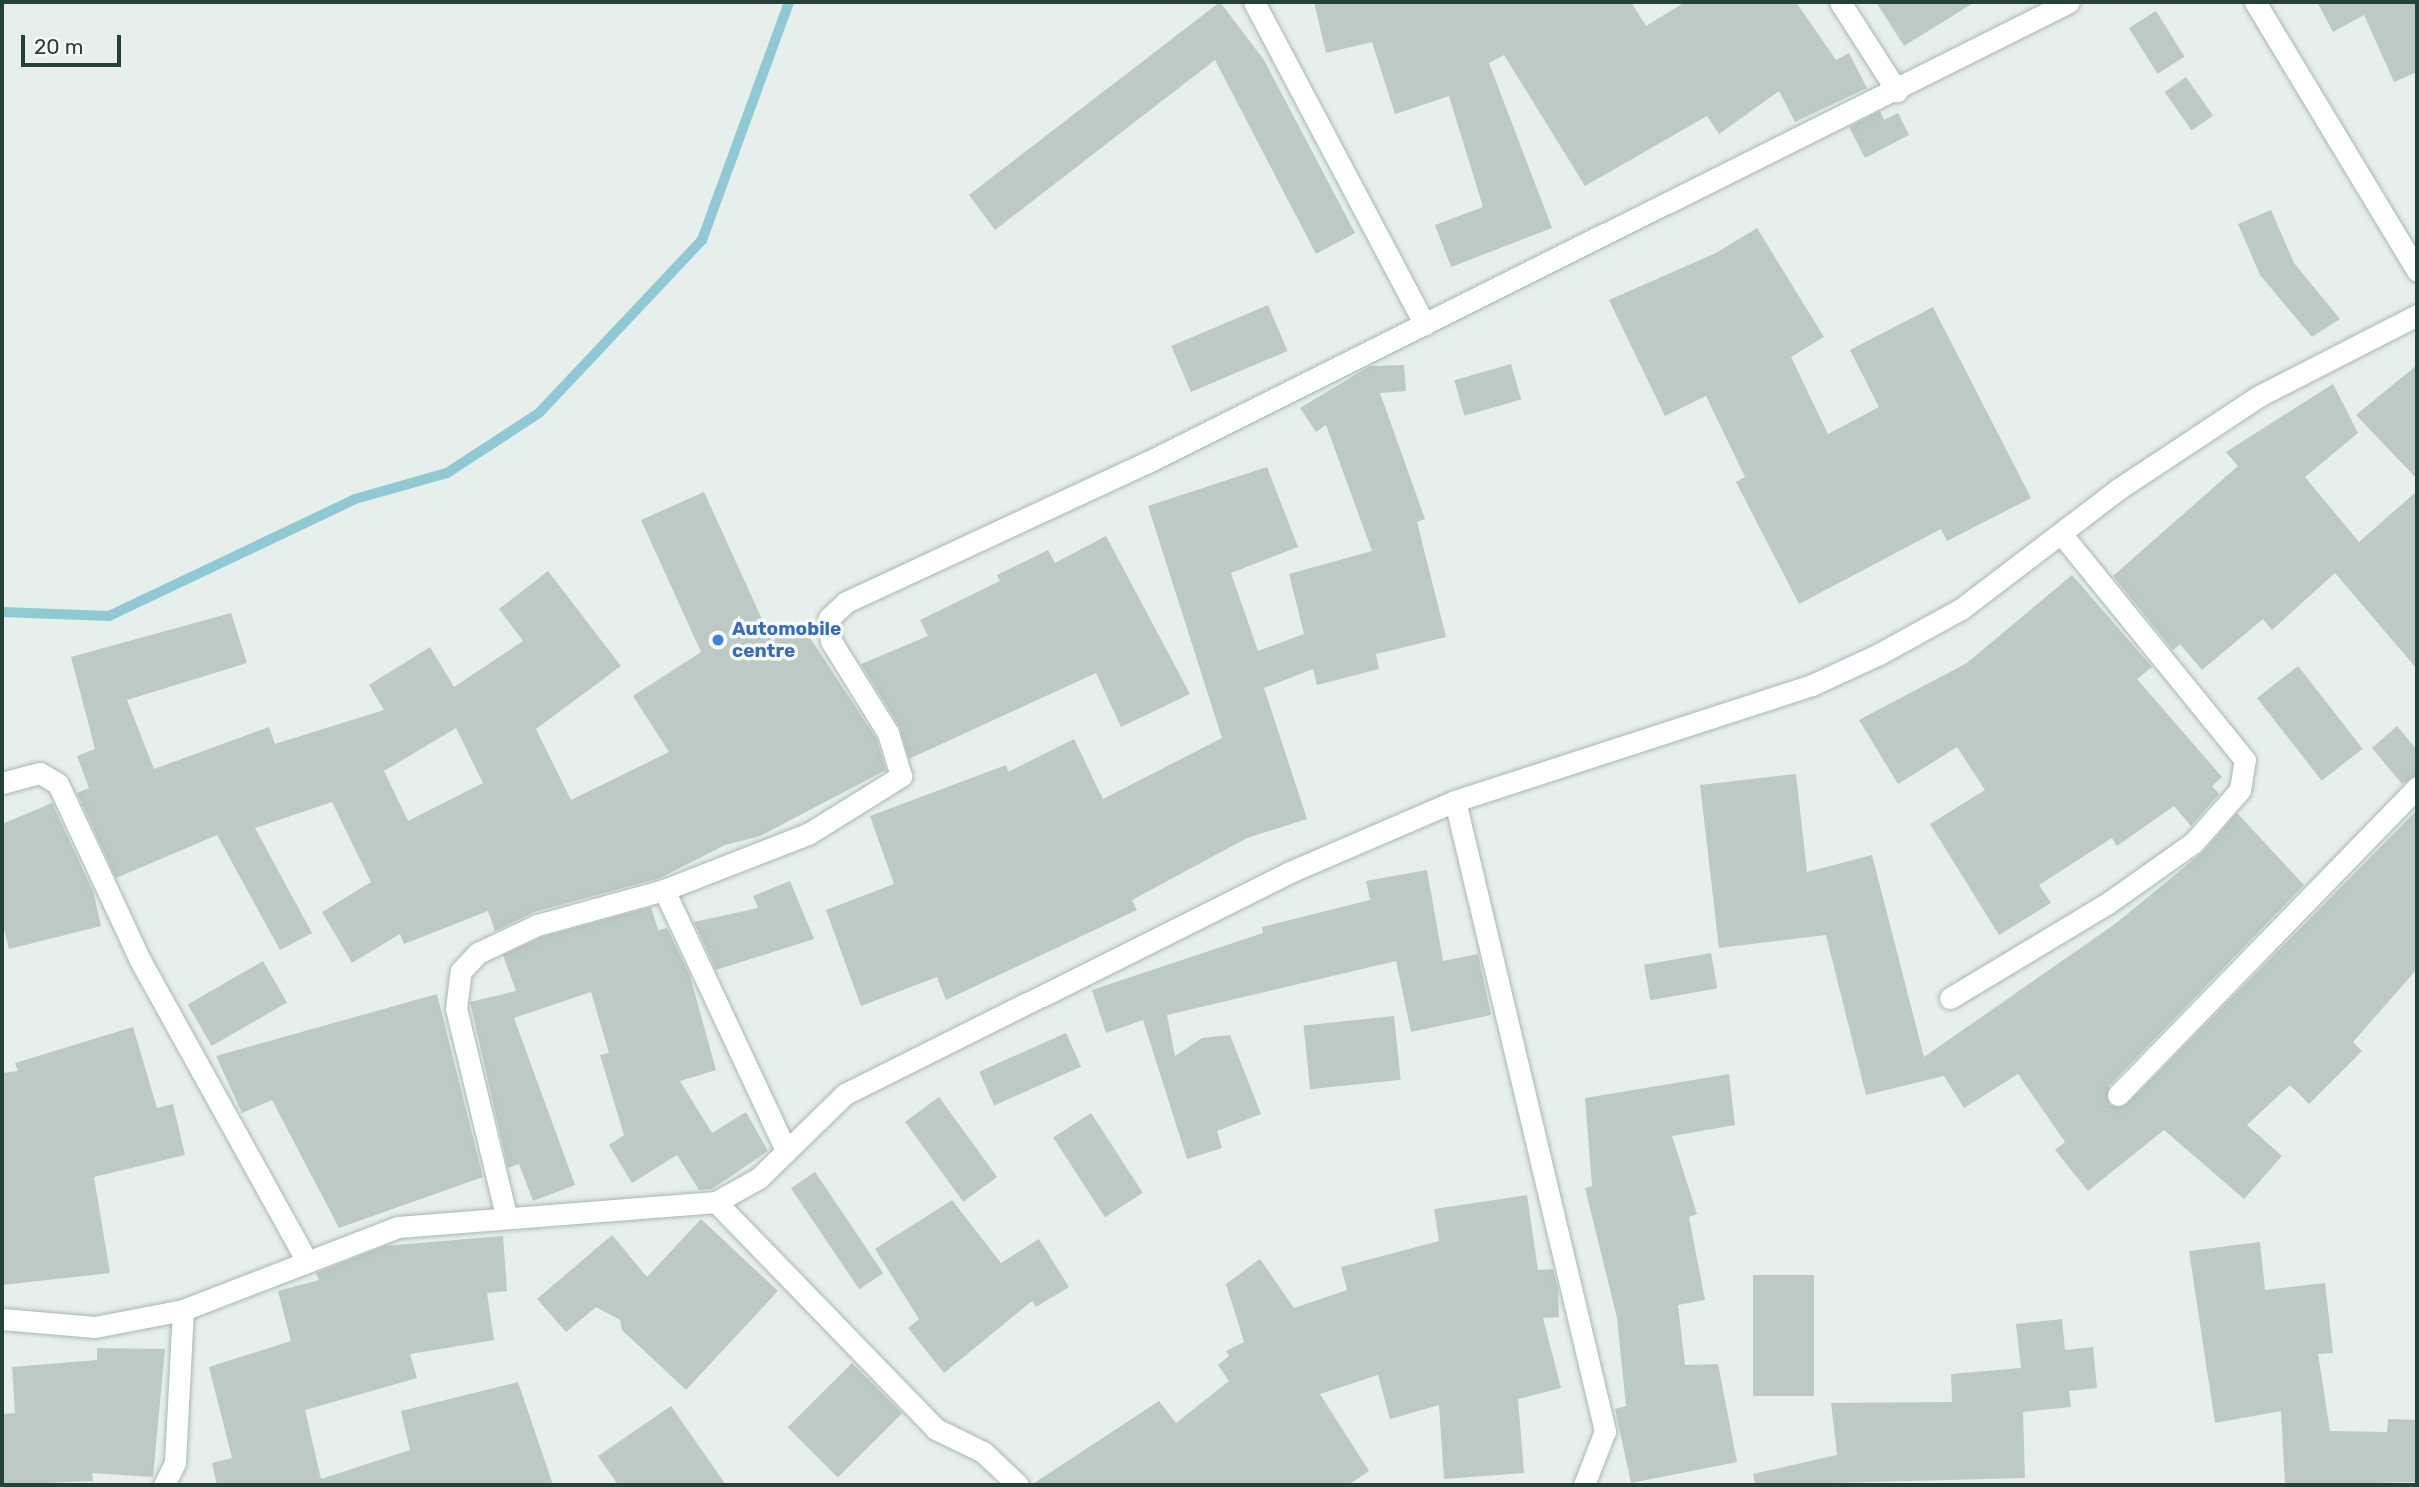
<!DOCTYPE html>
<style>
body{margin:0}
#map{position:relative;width:2419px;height:1487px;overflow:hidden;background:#e6efeb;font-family:Rubik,sans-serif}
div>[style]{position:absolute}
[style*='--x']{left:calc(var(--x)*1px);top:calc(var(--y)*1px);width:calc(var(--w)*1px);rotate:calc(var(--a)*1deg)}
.stream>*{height:10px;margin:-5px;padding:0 5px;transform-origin:5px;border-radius:5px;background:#8ec9d4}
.building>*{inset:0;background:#bbcac4;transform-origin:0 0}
.roads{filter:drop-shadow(0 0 2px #a8b8b2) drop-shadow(0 0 2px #a8b8b2)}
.street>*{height:21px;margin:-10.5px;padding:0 10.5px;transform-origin:10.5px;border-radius:10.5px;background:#fff}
.secondary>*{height:21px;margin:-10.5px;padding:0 10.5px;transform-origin:10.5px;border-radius:10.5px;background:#fff}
.dots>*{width:19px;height:19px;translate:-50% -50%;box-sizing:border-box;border:4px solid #f7fbf9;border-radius:50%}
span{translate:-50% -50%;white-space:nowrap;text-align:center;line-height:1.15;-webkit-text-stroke:7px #f7fbf9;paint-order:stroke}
.shop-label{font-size:19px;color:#366cbe;font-weight:700}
.left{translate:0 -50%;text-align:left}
.frame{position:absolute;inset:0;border:4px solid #24423a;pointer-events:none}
.scale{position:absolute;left:21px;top:35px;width:100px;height:32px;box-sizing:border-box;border:4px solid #24423a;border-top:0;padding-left:9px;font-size:21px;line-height:24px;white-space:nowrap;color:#24423a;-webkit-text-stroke:5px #f7fbf9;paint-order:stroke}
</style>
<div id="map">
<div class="stream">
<div style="--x:2;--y:612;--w:107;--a:2.1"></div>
<div style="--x:109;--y:616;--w:272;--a:-25.4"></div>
<div style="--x:355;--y:499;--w:96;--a:-15.8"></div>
<div style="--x:447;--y:473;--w:110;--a:-33.1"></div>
<div style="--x:539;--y:413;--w:238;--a:-46.7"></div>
<div style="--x:702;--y:240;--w:253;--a:-69.9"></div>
</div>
<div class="building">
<div style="clip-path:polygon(1220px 2px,1264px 60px,1355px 233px,1316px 254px,1215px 60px,995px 230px,969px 195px)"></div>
<div style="clip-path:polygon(1314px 2px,1631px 2px,1646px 26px,1685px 2px,1796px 2px,1836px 60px,1849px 53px,1867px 88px,1795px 122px,1779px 91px,1719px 134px,1707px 116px,1585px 186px,1504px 55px,1489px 63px,1552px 228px,1451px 267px,1435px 225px,1483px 207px,1449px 96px,1395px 114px,1372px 42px,1326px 53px)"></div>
<div style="clip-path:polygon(1876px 2px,1975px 2px,1904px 46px)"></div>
<div style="clip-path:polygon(2317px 2px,2417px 2px,2417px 72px,2394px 82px,2364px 15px,2333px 32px)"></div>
<div style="left:2156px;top:11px;width:54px;height:32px;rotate:58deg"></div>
<div style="left:2186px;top:77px;width:47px;height:26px;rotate:55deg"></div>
<div style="clip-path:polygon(1880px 111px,1884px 120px,1898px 113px,1909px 135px,1865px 158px,1849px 127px)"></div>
<div style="clip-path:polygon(2271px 210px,2294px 263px,2340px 319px,2312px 337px,2260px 275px,2238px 224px)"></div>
<div style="clip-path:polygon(1757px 228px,1824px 337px,1791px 357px,1828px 434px,1879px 407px,1850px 350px,1933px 307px,2031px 498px,1947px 541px,1941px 529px,1799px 604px,1736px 482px,1745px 477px,1706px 396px,1665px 416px,1609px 300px,1716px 253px)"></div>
<div style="left:1268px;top:305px;width:50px;height:105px;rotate:67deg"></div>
<div style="left:1511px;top:364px;width:37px;height:59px;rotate:74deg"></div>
<div style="clip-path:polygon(1404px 365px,1406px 391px,1380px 393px,1425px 519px,1417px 522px,1446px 637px,1376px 654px,1379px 669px,1317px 685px,1313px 669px,1264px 688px,1307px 819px,1247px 838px,1132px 900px,1137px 910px,946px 1000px,937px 977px,861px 1006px,826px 910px,894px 884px,870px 816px,1006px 765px,1008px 772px,1074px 739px,1103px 799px,1222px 738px,1148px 506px,1267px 467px,1298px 547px,1231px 573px,1258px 651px,1304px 634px,1289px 574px,1372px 551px,1326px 425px,1316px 432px,1300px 408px,1370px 366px)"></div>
<div style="clip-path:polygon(2417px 365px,2417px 479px,2356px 415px)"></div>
<div style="clip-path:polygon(2333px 384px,2358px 433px,2305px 477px,2359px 542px,2417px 491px,2417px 669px,2335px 573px,2272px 630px,2263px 619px,2202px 670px,2180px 644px,2173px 650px,2113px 576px,2238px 466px,2226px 452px)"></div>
<div style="clip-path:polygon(evenodd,704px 492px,772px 641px,801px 624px,876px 738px,886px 770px,760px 836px,725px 845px,660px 878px,534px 912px,495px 931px,488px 911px,404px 944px,400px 934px,352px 963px,322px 912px,371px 882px,332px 802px,255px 828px,312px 933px,280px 950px,217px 835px,116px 878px,77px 793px,89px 788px,77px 756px,95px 749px,71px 657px,231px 613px,247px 663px,127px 700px,154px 769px,269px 727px,275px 744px,384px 710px,369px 685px,430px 647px,454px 687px,523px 641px,499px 609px,548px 571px,621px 666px,536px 729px,571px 800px,669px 752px,633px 696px,701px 652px,641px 520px,704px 492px,456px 728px,483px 783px,408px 821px,384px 771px,456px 728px)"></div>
<div style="clip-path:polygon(1106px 536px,1190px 694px,1121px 727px,1096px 673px,909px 759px,899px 726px,861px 664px,928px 636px,920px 620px,1000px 581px,997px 575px,1048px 550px,1055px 563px)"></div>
<div style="clip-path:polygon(2072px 575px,2152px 667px,2137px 679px,2222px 777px,2212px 786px,2219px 794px,2191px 826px,2174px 806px,2117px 846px,2112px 838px,2039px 885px,2051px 903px,1999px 935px,1930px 824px,1985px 790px,1957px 747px,1898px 784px,1859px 720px,1967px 663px)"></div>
<div style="left:2298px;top:666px;width:105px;height:52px;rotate:52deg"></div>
<div style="clip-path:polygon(2397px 726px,2417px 750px,2417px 775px,2402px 784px,2372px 748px)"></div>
<div style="clip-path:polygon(1796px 774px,1807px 872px,1872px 855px,1924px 1057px,2115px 924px,2204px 851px,2237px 813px,2304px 885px,2109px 1086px,2109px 1105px,2127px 1104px,2417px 810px,2417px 969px,2353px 1042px,2362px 1051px,2309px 1104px,2290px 1085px,2247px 1125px,2282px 1156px,2244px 1199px,2164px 1130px,2088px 1191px,2055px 1150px,2065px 1142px,2018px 1074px,1964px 1108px,1944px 1076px,1866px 1095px,1826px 935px,1719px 948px,1700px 785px)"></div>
<div style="clip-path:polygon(52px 803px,93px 891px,101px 926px,9px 949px,2px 921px,2px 824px)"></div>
<div style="clip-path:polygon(1427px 870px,1443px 961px,1478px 954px,1491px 1015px,1411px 1032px,1396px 961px,1167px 1015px,1175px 1056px,1202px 1038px,1230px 1035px,1261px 1114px,1217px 1131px,1222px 1148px,1187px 1159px,1143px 1020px,1106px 1033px,1092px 990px,1263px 933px,1262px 927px,1370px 900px,1366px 881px)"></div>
<div style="clip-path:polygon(790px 881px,814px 939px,716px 970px,694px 922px,758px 908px,753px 896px)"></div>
<div style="clip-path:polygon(651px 907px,658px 930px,667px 928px,690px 976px,716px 1070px,680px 1081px,712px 1133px,746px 1112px,768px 1151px,712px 1189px,699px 1190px,677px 1155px,632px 1183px,609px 1145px,624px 1135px,600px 1055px,609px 1053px,591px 992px,514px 1018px,575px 1185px,533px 1201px,519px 1164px,508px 1168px,470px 1002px,516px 991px,503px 955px,542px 937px)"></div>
<div style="left:1711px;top:953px;width:36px;height:68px;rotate:80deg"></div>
<div style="left:263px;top:961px;width:48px;height:87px;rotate:60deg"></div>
<div style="clip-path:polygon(437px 994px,483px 1177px,339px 1228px,272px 1100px,242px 1113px,216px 1056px)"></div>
<div style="left:1394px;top:1016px;width:64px;height:91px;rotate:84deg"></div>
<div style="clip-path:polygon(133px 1027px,157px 1108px,173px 1104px,185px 1155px,94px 1177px,110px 1273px,2px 1285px,2px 1073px,18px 1071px,15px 1063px)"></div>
<div style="left:1066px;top:1033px;width:37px;height:95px;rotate:66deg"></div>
<div style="clip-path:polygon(1729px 1074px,1735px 1125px,1672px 1136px,1697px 1214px,1689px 1217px,1705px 1300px,1678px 1305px,1685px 1365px,1718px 1364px,1737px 1462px,1631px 1483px,1615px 1409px,1626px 1406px,1617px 1318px,1585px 1188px,1592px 1186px,1585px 1098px)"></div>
<div style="left:939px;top:1097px;width:99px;height:42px;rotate:54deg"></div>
<div style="left:1091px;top:1113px;width:95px;height:45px;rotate:57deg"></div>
<div style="left:815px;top:1172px;width:122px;height:29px;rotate:56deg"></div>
<div style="clip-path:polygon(1527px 1195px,1538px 1270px,1553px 1269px,1558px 1289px,1559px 1317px,1543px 1318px,1561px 1388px,1518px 1399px,1524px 1473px,1444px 1479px,1439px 1405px,1390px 1419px,1378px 1375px,1320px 1394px,1369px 1471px,1348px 1485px,1031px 1485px,1159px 1401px,1176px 1423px,1229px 1381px,1218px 1365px,1229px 1356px,1226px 1351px,1244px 1342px,1226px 1284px,1260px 1259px,1294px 1308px,1347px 1290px,1341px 1267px,1439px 1241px,1434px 1209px)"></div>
<div style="clip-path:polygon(952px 1200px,1001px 1263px,1039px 1239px,1069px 1287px,1036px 1307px,1032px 1301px,944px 1373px,908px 1328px,919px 1319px,875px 1249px)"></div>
<div style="clip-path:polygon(701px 1219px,778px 1291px,686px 1390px,622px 1330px,620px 1320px,596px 1307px,566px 1332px,537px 1299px,612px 1235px,647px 1277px)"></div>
<div style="clip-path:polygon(503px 1236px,507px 1291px,487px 1293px,494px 1340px,410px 1354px,417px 1378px,305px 1410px,321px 1479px,410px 1450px,401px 1411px,518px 1382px,553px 1485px,217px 1485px,212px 1463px,232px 1458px,209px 1367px,291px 1341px,278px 1291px,319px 1280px,316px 1273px,384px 1246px)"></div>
<div style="clip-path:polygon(2260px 1242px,2265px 1290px,2325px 1283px,2333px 1353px,2318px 1354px,2330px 1431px,2387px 1432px,2388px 1419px,2417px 1420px,2417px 1482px,2285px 1485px,2281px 1411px,2215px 1423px,2189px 1251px)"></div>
<div style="left:1814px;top:1275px;width:121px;height:61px;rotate:90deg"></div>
<div style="clip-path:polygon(2062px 1319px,2065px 1350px,2093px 1347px,2097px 1388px,2069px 1391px,2071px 1407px,2023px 1412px,2025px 1478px,1755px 1485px,1753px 1474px,1837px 1455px,1831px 1403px,1952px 1402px,1951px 1374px,2021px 1368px,2016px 1324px)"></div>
<div style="clip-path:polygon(97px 1348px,165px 1349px,153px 1477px,92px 1473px,93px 1481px,2px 1485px,2px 1414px,15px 1413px,12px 1367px,97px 1360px)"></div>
<div style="left:852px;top:1363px;width:71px;height:91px;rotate:45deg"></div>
<div style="clip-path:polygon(671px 1406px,726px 1485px,618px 1485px,598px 1456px)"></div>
</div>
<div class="roads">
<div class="street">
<div style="--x:1254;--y:2;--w:365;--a:62.1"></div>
<div style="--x:1840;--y:2;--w:106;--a:57.4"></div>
<div style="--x:2;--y:783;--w:39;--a:-15"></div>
<div style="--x:40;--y:773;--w:21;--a:31"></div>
<div style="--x:58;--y:784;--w:194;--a:65"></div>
<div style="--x:140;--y:960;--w:344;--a:61"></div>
<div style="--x:1455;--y:801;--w:648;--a:76.61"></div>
<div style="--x:1605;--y:1431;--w:58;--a:111.3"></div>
<div style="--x:664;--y:890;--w:287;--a:64.9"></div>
<div style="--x:1950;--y:998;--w:184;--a:-31"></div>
<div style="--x:2108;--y:903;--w:105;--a:-35.3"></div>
<div style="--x:2194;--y:842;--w:69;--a:-48.5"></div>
<div style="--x:2240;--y:790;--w:30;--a:-81"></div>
<div style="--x:2245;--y:760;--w:289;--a:-129.1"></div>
<div style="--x:2118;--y:1095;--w:429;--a:-45.8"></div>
<div style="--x:716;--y:1202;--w:316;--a:45.9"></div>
<div style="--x:936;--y:1429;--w:52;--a:26.1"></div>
<div style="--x:983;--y:1452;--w:48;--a:43.3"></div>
<div style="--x:506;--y:1215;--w:212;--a:-103.6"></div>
<div style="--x:456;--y:1009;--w:38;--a:-83"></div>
<div style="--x:461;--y:971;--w:25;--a:-47"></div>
<div style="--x:478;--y:953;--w:65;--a:-25.4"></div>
<div style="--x:537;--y:925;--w:132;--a:-15.4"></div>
<div style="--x:664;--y:890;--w:155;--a:-21.3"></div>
<div style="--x:808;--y:834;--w:110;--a:-31.9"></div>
<div style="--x:901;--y:776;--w:45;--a:-106.8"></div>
<div style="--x:888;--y:733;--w:108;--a:-121.8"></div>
<div style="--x:831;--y:641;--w:23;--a:-95"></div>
<div style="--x:829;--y:618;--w:23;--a:-43"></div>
<div style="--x:846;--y:602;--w:333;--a:-24.9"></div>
<div style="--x:1148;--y:462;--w:1029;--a:-26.54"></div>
<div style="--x:2;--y:1319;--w:93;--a:4.9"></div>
<div style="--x:95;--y:1327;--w:90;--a:-10.9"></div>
<div style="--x:183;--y:1310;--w:230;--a:-21.1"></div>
<div style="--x:398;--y:1227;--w:319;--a:-4.5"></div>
<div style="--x:716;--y:1202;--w:49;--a:-29.2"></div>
<div style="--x:759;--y:1178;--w:120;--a:-44.3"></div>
<div style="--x:845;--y:1094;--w:497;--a:-26.5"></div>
<div style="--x:1290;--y:872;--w:180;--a:-23.3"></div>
<div style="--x:1455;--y:801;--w:375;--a:-18"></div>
<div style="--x:1812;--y:685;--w:74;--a:-24.8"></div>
<div style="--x:1879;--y:654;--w:94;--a:-28.8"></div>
<div style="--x:1961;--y:609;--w:196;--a:-37.3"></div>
<div style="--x:2117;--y:490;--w:170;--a:-33.5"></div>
<div style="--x:2259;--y:396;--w:178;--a:-27.1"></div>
<div style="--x:164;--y:1485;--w:25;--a:-64"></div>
<div style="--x:175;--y:1462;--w:152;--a:-87"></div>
</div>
<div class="secondary">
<div style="--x:2255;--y:2;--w:314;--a:58.9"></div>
</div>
</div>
<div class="dots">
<div style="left:718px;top:640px;background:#3f7fe0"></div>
</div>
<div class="shop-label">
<span class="left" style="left:732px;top:640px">Automobile<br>centre</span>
</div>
<div class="frame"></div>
<div class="scale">20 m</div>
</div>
